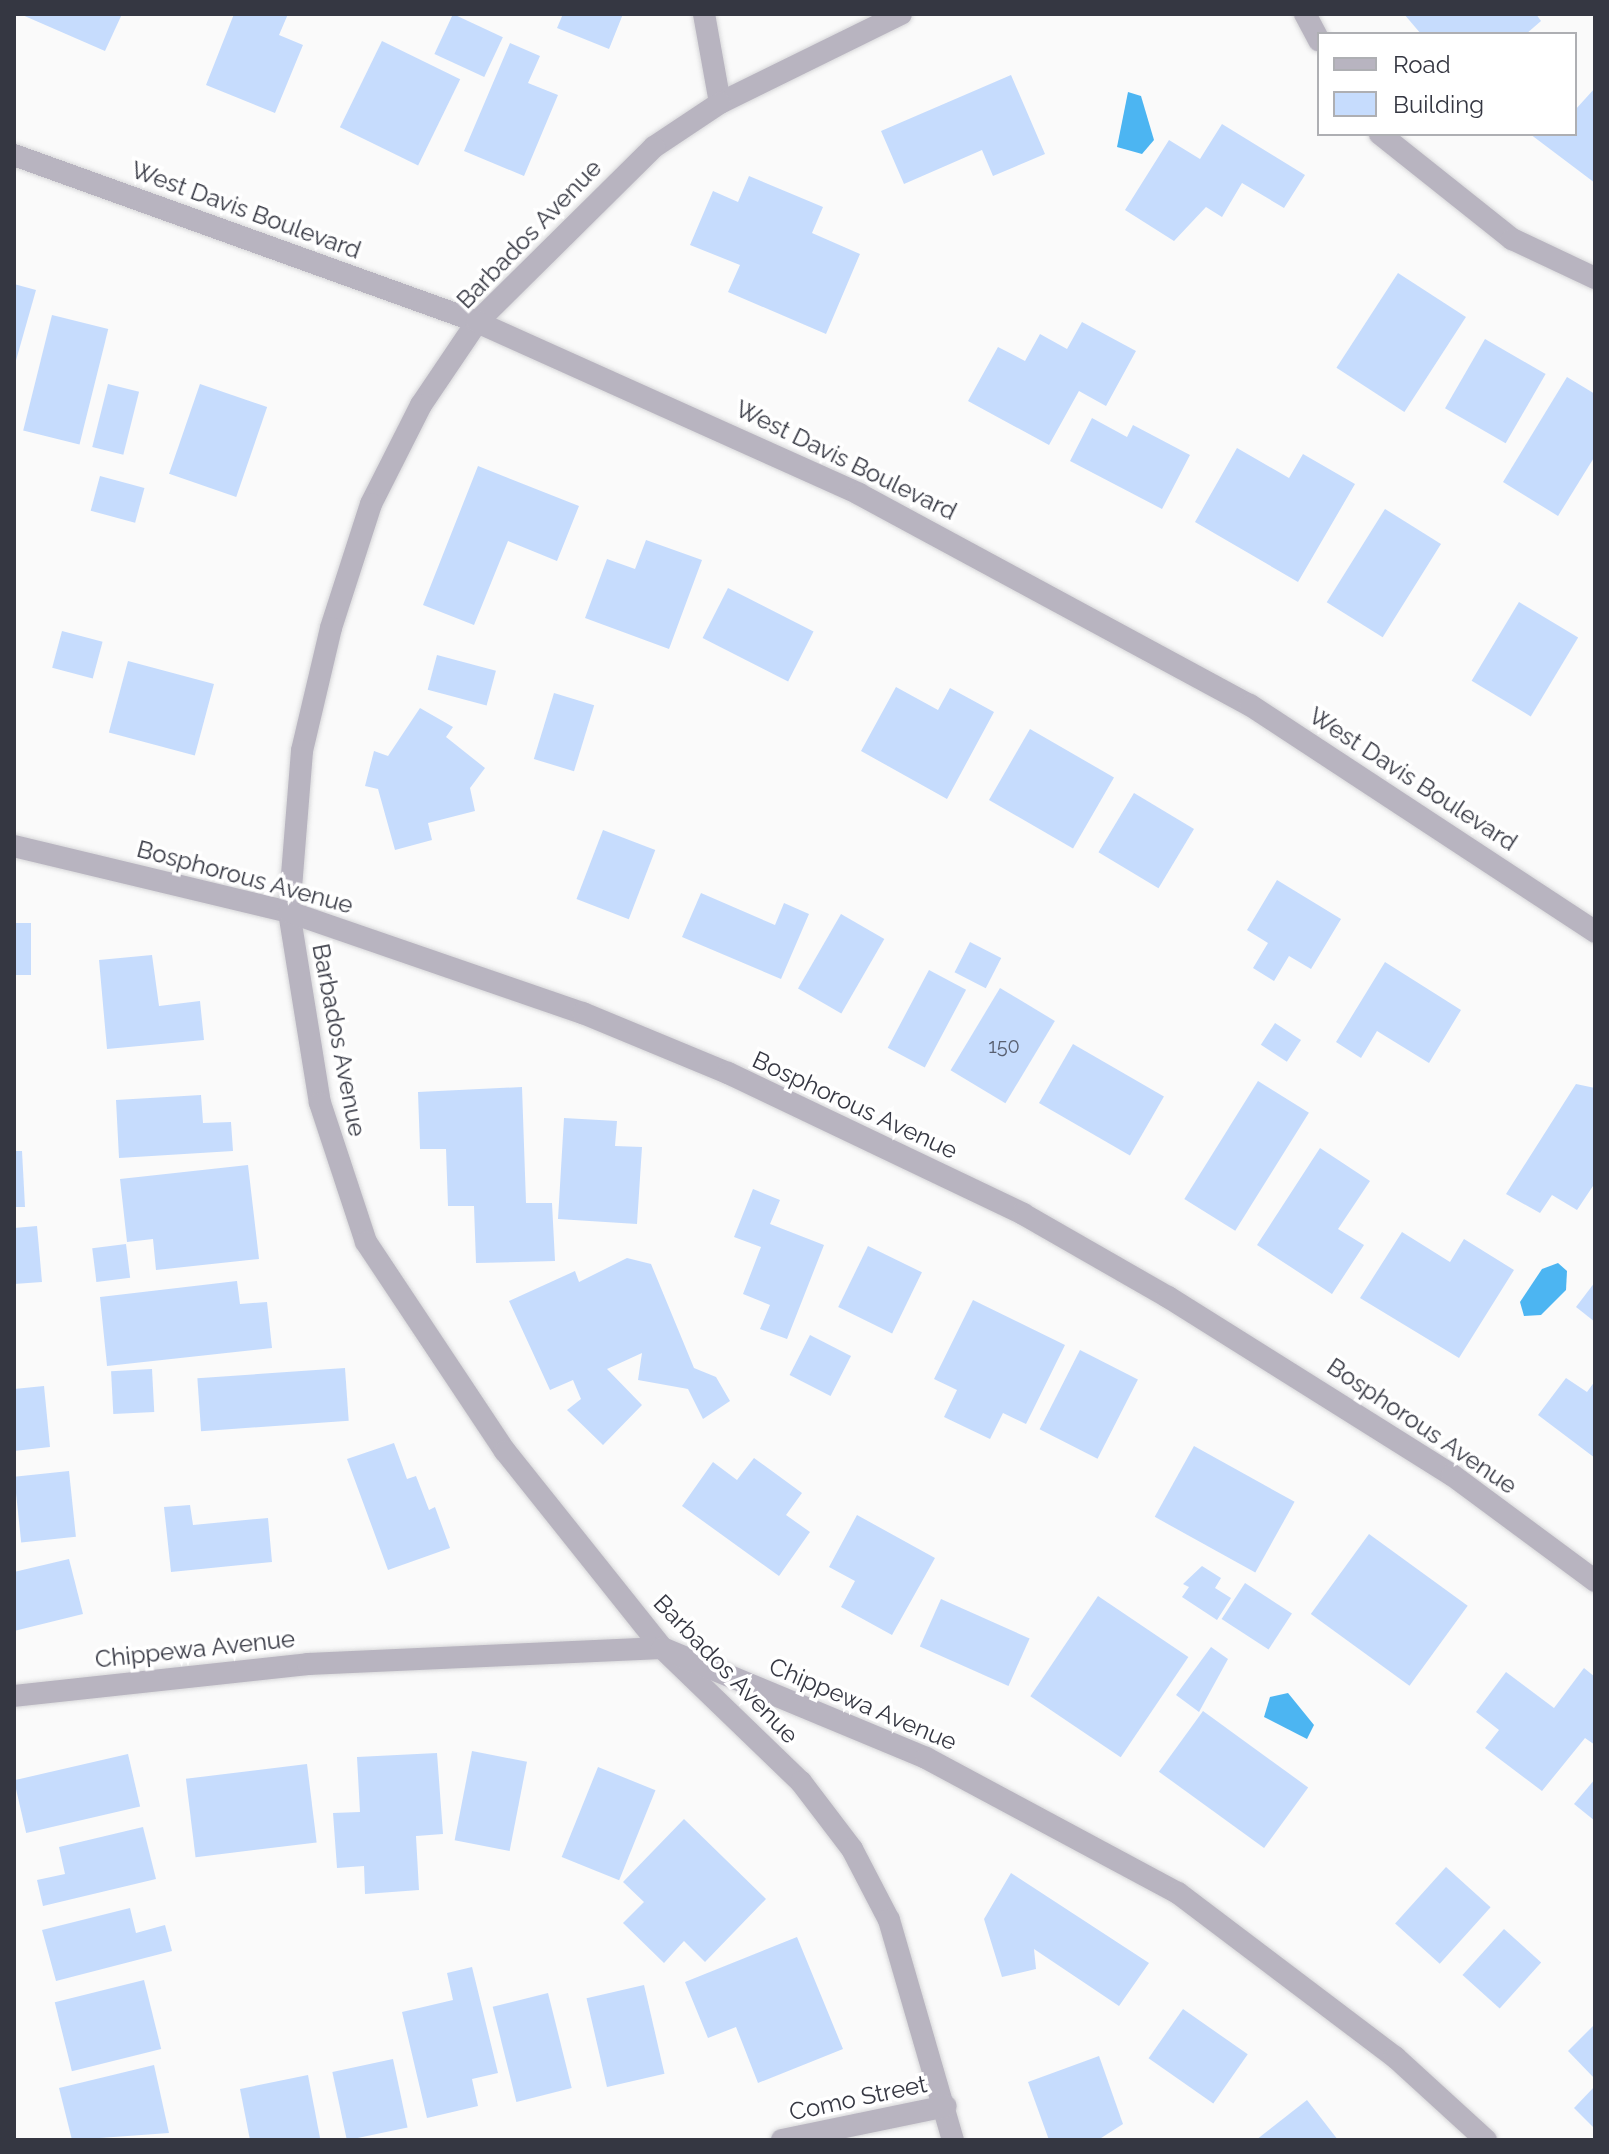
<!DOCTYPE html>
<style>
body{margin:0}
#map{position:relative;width:1609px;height:2154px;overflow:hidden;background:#fafafa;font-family:Raleway,sans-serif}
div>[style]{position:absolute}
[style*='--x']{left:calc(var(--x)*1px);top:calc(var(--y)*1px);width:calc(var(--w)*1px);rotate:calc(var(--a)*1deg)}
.water>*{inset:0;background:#4cb5f2}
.building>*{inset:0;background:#c6dcfd;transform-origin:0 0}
.roads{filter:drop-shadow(0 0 2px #d7d7d9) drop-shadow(0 0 2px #d7d7d9)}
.minor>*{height:22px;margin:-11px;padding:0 11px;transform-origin:11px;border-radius:11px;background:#b8b4c0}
.tertiary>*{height:22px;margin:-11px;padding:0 11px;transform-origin:11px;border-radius:11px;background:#b8b4c0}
span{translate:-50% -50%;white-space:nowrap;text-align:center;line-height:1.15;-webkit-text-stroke:7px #fff;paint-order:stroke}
.number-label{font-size:20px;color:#596071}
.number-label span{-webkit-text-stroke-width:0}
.street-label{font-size:24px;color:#353742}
.frame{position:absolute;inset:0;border:16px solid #353742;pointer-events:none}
.legend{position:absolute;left:1317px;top:32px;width:260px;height:104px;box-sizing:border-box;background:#fff;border:2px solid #aeafb3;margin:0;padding:10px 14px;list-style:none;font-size:24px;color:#353742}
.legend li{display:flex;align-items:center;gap:16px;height:40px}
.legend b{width:40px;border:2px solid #aeafb3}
</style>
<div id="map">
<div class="water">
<div style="clip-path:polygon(1128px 92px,1141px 96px,1154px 140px,1142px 154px,1117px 147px)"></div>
<div style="clip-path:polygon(1558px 1263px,1567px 1271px,1566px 1290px,1541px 1315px,1524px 1316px,1520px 1302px,1542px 1269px)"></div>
<div style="clip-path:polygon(1288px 1693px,1314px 1725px,1307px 1739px,1264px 1717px,1270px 1697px)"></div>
</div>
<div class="building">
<div style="clip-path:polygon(20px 14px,122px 14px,105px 51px)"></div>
<div style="clip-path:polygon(234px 14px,288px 14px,279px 35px,303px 45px,275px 113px,206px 85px)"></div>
<div style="left:453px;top:14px;width:55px;height:44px;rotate:25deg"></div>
<div style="clip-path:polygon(563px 14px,623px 14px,609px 49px,557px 28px)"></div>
<div style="clip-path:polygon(1404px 14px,1536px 14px,1541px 21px,1526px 34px,1421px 34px)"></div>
<div style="left:382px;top:41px;width:87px;height:96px;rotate:26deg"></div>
<div style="clip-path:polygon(510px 43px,540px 56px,528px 83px,558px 95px,524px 176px,464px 151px)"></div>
<div style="clip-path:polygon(1011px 75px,1045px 154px,993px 176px,982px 150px,904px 184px,881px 131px)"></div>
<div style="clip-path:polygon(1595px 88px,1595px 183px,1530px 134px,1575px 134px,1575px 110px)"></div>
<div style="clip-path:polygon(1222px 124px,1305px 175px,1284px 208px,1242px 183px,1222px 217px,1206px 207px,1174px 241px,1125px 210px,1169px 140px,1200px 159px)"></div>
<div style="clip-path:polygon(749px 176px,823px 207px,812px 233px,860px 254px,826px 334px,728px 292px,740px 265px,690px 245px,713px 191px,738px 202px)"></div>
<div style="left:1398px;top:273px;width:81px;height:113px;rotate:33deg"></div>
<div style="clip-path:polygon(14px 284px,36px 290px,15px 364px,14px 364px)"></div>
<div style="left:52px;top:315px;width:58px;height:119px;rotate:14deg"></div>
<div style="clip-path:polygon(1082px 322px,1136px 351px,1106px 406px,1079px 391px,1049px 445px,968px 401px,998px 347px,1025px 361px,1040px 334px,1067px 349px)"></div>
<div style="left:1485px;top:339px;width:70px;height:80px;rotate:30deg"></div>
<div style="clip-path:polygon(1567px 377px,1595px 394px,1595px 456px,1558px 516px,1503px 482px)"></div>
<div style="left:108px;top:384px;width:32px;height:65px;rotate:14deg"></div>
<div style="left:200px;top:384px;width:71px;height:95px;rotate:19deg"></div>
<div style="clip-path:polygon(1092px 418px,1127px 437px,1133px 425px,1190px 455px,1162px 509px,1070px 461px)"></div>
<div style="clip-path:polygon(1237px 448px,1289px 478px,1303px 454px,1355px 484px,1298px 582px,1195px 522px)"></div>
<div style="clip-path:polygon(478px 466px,579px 506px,557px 561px,508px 541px,474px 625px,423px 605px)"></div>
<div style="left:100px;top:476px;width:46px;height:36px;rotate:15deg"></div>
<div style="left:1385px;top:509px;width:66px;height:110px;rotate:32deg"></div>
<div style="clip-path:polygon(646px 540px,702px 560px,669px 649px,585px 618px,607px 559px,635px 569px)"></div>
<div style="left:728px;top:588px;width:96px;height:56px;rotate:27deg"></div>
<div style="left:1519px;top:602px;width:69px;height:92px;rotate:31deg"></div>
<div style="left:62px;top:631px;width:42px;height:38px;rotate:15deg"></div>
<div style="left:437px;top:655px;width:61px;height:36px;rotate:15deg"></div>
<div style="left:128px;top:661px;width:89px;height:74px;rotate:15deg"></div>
<div style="clip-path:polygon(896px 687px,938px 710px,950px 688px,994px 712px,947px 799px,861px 751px)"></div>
<div style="left:554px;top:693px;width:42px;height:69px;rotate:17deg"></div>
<div style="clip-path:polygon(420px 708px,453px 727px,446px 737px,485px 768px,470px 788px,475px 811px,428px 823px,432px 840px,395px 850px,378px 789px,365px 786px,374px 751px,388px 756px)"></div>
<div style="left:1030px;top:729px;width:97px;height:82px;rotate:30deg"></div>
<div style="left:1134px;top:793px;width:70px;height:69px;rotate:31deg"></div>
<div style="left:603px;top:830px;width:56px;height:74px;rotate:21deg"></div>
<div style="clip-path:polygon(1277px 880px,1341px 919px,1311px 969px,1289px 956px,1274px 981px,1253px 968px,1268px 943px,1247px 930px)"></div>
<div style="clip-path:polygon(701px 893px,775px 925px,784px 903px,809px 914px,781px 979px,682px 937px)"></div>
<div style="left:841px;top:914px;width:50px;height:86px;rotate:30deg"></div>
<div style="left:14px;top:923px;width:17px;height:52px"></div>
<div style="left:970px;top:942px;width:35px;height:34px;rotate:27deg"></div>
<div style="clip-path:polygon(152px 955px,159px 1006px,200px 1001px,204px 1040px,107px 1049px,99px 960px)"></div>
<div style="clip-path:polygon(1385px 962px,1461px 1010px,1429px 1063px,1377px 1031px,1361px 1058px,1336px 1042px)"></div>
<div style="left:929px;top:970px;width:42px;height:88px;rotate:28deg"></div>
<div style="left:1000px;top:988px;width:64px;height:96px;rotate:31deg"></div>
<div style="left:1275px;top:1023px;width:31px;height:26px;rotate:33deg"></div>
<div style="left:1073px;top:1044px;width:105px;height:68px;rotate:30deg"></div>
<div style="left:1258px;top:1081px;width:60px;height:139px;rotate:32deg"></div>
<div style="clip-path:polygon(1576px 1084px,1595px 1088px,1595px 1183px,1577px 1210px,1552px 1195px,1540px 1213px,1506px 1194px)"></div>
<div style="clip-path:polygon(522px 1087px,526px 1203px,552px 1203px,555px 1261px,476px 1263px,474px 1206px,448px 1206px,446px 1149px,420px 1149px,418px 1092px)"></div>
<div style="clip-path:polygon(201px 1095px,203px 1123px,231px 1122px,233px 1151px,119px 1158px,116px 1100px)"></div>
<div style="clip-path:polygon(564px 1118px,617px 1121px,615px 1146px,642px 1147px,637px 1224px,558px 1219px)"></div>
<div style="clip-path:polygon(1320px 1148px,1370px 1181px,1338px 1229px,1364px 1245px,1332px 1294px,1257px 1245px)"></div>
<div style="clip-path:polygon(14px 1151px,22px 1151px,25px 1207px,14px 1207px)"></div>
<div style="clip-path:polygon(248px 1165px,259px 1259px,156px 1270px,153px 1239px,127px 1242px,120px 1179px)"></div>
<div style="clip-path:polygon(753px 1189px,780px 1200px,770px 1224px,824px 1245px,787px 1339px,760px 1329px,770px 1305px,743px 1294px,761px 1247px,734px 1237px)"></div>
<div style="clip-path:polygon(37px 1226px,42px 1282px,14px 1284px,14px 1228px)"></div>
<div style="clip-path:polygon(1402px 1232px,1450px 1262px,1464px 1239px,1514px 1270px,1459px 1358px,1360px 1298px)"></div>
<div style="left:126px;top:1244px;width:34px;height:34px;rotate:83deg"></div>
<div style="left:868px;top:1246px;width:60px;height:68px;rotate:26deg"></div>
<div style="clip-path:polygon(627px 1258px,651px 1264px,694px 1368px,716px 1377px,730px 1401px,703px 1419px,688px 1389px,638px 1380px,642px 1353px,607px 1369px,642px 1405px,603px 1445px,567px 1410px,581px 1399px,573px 1380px,550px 1390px,509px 1301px,575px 1271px,579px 1282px)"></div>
<div style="clip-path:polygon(237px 1281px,240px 1304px,267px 1302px,272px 1348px,107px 1366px,100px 1297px)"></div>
<div style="clip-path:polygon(1595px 1282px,1595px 1322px,1576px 1307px)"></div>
<div style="clip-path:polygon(973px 1300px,1065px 1345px,1026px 1424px,1003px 1413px,990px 1439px,944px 1417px,957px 1390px,934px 1379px)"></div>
<div style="left:810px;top:1335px;width:46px;height:45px;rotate:27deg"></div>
<div style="left:1080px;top:1350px;width:65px;height:89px;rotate:27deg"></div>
<div style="left:345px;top:1368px;width:53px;height:148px;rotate:86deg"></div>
<div style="left:152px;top:1369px;width:43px;height:41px;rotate:87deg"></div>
<div style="clip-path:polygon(1566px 1378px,1587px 1392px,1595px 1381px,1595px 1458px,1538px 1415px)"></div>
<div style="clip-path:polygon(44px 1386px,50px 1447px,14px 1451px,14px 1389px)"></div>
<div style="clip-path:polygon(394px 1443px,407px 1479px,416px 1476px,429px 1510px,435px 1507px,450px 1548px,388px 1570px,347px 1459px)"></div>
<div style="left:1194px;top:1446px;width:115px;height:81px;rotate:29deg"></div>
<div style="clip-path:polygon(754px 1458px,802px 1493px,786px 1515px,810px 1532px,779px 1576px,682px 1506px,713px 1462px,737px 1480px)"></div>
<div style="left:69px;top:1471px;width:66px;height:55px;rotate:84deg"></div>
<div style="clip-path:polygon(190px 1505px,193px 1525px,268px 1518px,272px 1562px,171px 1572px,164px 1507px)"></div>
<div style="clip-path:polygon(857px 1515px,935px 1558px,892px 1635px,841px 1607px,855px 1581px,829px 1567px)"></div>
<div style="left:1369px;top:1534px;width:122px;height:99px;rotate:36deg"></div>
<div style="clip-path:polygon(69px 1559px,83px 1614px,14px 1631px,14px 1572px)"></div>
<div style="clip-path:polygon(1202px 1566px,1221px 1578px,1215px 1588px,1231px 1598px,1217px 1620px,1182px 1597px,1189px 1587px,1183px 1584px)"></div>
<div style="left:1245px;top:1583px;width:56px;height:43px;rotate:33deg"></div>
<div style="left:1098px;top:1596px;width:109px;height:121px;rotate:34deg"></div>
<div style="left:941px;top:1599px;width:97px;height:52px;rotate:24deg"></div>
<div style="clip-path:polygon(1211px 1647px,1228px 1659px,1199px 1712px,1176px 1695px)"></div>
<div style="clip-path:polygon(1584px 1668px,1595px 1677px,1595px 1745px,1585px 1738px,1542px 1791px,1485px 1748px,1499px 1730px,1476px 1712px,1506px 1672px,1554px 1708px)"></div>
<div style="left:1203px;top:1711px;width:130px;height:75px;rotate:36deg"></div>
<div style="left:472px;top:1751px;width:56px;height:91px;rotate:11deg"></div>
<div style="clip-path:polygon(437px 1753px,443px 1834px,416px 1836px,419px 1890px,365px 1894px,364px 1866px,337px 1868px,333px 1813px,360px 1812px,357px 1757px)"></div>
<div style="left:128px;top:1754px;width:54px;height:117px;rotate:77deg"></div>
<div style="left:307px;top:1764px;width:79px;height:122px;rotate:83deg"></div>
<div style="left:598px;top:1767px;width:62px;height:97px;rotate:22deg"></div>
<div style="clip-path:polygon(1595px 1779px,1595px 1821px,1574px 1804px)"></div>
<div style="clip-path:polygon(684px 1819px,766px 1899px,705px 1962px,684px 1941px,664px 1963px,623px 1923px,644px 1902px,623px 1882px)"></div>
<div style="clip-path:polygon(143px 1827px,156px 1879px,43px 1906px,37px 1880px,65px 1874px,59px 1847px)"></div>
<div style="left:1446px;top:1867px;width:60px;height:76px;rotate:42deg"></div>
<div style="clip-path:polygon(1011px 1873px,1149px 1963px,1119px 2006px,1034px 1949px,1036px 1969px,1002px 1977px,984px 1919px)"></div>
<div style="clip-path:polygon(130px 1908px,136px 1933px,165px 1925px,172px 1951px,56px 1981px,42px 1930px)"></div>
<div style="left:1504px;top:1929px;width:50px;height:62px;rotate:42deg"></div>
<div style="clip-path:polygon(797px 1937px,843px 2049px,758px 2083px,736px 2027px,708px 2038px,685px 1982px)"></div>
<div style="clip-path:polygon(472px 1967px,498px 2073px,472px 2079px,478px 2106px,427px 2118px,402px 2012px,453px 2000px,447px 1973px)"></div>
<div style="left:144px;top:1980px;width:71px;height:92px;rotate:76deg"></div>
<div style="left:644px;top:1985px;width:91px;height:59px;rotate:77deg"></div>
<div style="left:548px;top:1993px;width:98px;height:57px;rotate:76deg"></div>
<div style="left:1183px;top:2009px;width:79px;height:60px;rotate:35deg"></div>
<div style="clip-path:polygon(1595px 2024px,1595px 2079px,1568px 2051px)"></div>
<div style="clip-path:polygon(1099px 2056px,1123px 2124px,1098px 2140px,1049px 2140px,1028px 2082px)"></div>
<div style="left:393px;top:2059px;width:70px;height:62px;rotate:78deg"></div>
<div style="clip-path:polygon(154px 2065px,169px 2133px,72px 2140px,59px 2088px)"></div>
<div style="clip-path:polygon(308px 2075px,320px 2138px,250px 2140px,240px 2089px)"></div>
<div style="clip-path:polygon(1595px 2086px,1595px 2129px,1574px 2108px)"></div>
<div style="clip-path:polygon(1307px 2100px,1338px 2140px,1256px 2140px)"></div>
</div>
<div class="roads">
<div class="minor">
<div style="--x:704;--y:14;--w:90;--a:79.8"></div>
<div style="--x:901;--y:14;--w:202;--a:153.8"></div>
<div style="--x:720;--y:103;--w:79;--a:146.3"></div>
<div style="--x:654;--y:147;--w:249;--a:135.3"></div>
<div style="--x:477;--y:322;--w:100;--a:124"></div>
<div style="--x:421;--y:405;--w:111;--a:116.8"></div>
<div style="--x:371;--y:504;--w:130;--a:107.9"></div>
<div style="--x:331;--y:628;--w:126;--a:103.3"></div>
<div style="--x:302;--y:751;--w:162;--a:94.6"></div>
<div style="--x:289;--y:912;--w:193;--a:80.8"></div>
<div style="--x:320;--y:1103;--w:146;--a:71.7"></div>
<div style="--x:366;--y:1242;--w:251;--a:56.4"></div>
<div style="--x:505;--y:1451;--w:252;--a:51.4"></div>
<div style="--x:662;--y:1648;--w:193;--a:44"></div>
<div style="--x:801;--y:1782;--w:84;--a:52.7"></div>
<div style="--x:852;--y:1849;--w:80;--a:62.5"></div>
<div style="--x:889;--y:1920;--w:229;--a:73.8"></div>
<div style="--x:1305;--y:14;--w:30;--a:62"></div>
<div style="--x:1380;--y:134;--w:169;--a:38.5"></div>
<div style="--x:1512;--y:239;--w:92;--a:25.2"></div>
<div style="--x:14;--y:846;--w:283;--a:13.5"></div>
<div style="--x:289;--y:912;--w:311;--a:19"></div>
<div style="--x:583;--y:1013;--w:157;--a:22.5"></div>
<div style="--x:728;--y:1073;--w:327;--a:25.5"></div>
<div style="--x:1023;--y:1214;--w:167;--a:29.8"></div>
<div style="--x:1168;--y:1297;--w:335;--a:32.1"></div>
<div style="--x:1452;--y:1475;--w:178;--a:36.5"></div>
<div style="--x:14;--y:1696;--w:296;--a:-6.2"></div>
<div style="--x:308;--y:1664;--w:354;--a:-2.6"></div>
<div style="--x:662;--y:1648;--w:286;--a:22.6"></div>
<div style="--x:926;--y:1758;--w:286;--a:28.2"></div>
<div style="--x:1178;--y:1893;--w:272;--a:37.1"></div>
<div style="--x:1395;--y:2057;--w:123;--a:42.4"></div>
<div style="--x:782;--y:2140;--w:167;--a:-11.7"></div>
</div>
<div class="tertiary">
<div style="--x:14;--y:155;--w:492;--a:19.8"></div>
<div style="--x:477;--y:322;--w:419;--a:24.2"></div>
<div style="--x:859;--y:494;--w:444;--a:28.4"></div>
<div style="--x:1250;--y:705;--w:413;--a:33.3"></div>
</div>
</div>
<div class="number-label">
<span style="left:1004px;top:1046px">150</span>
</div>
<div class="street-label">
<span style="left:246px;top:210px;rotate:20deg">West Davis Boulevard</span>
<span style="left:529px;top:234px;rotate:-46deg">Barbados Avenue</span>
<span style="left:846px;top:460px;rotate:26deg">West Davis Boulevard</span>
<span style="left:1413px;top:779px;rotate:33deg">West Davis Boulevard</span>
<span style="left:245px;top:877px;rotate:15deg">Bosphorous Avenue</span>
<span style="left:339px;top:1040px;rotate:79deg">Barbados Avenue</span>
<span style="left:855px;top:1105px;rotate:25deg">Bosphorous Avenue</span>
<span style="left:1422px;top:1426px;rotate:34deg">Bosphorous Avenue</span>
<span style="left:195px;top:1649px;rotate:-6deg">Chippewa Avenue</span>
<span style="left:726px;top:1669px;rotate:46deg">Barbados Avenue</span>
<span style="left:863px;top:1704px;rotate:23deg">Chippewa Avenue</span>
<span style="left:858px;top:2098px;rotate:-12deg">Como Street</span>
</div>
<div class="frame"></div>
<ul class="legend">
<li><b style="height:10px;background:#b8b4c0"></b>Road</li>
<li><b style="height:22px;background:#c6dcfd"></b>Building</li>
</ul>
</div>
